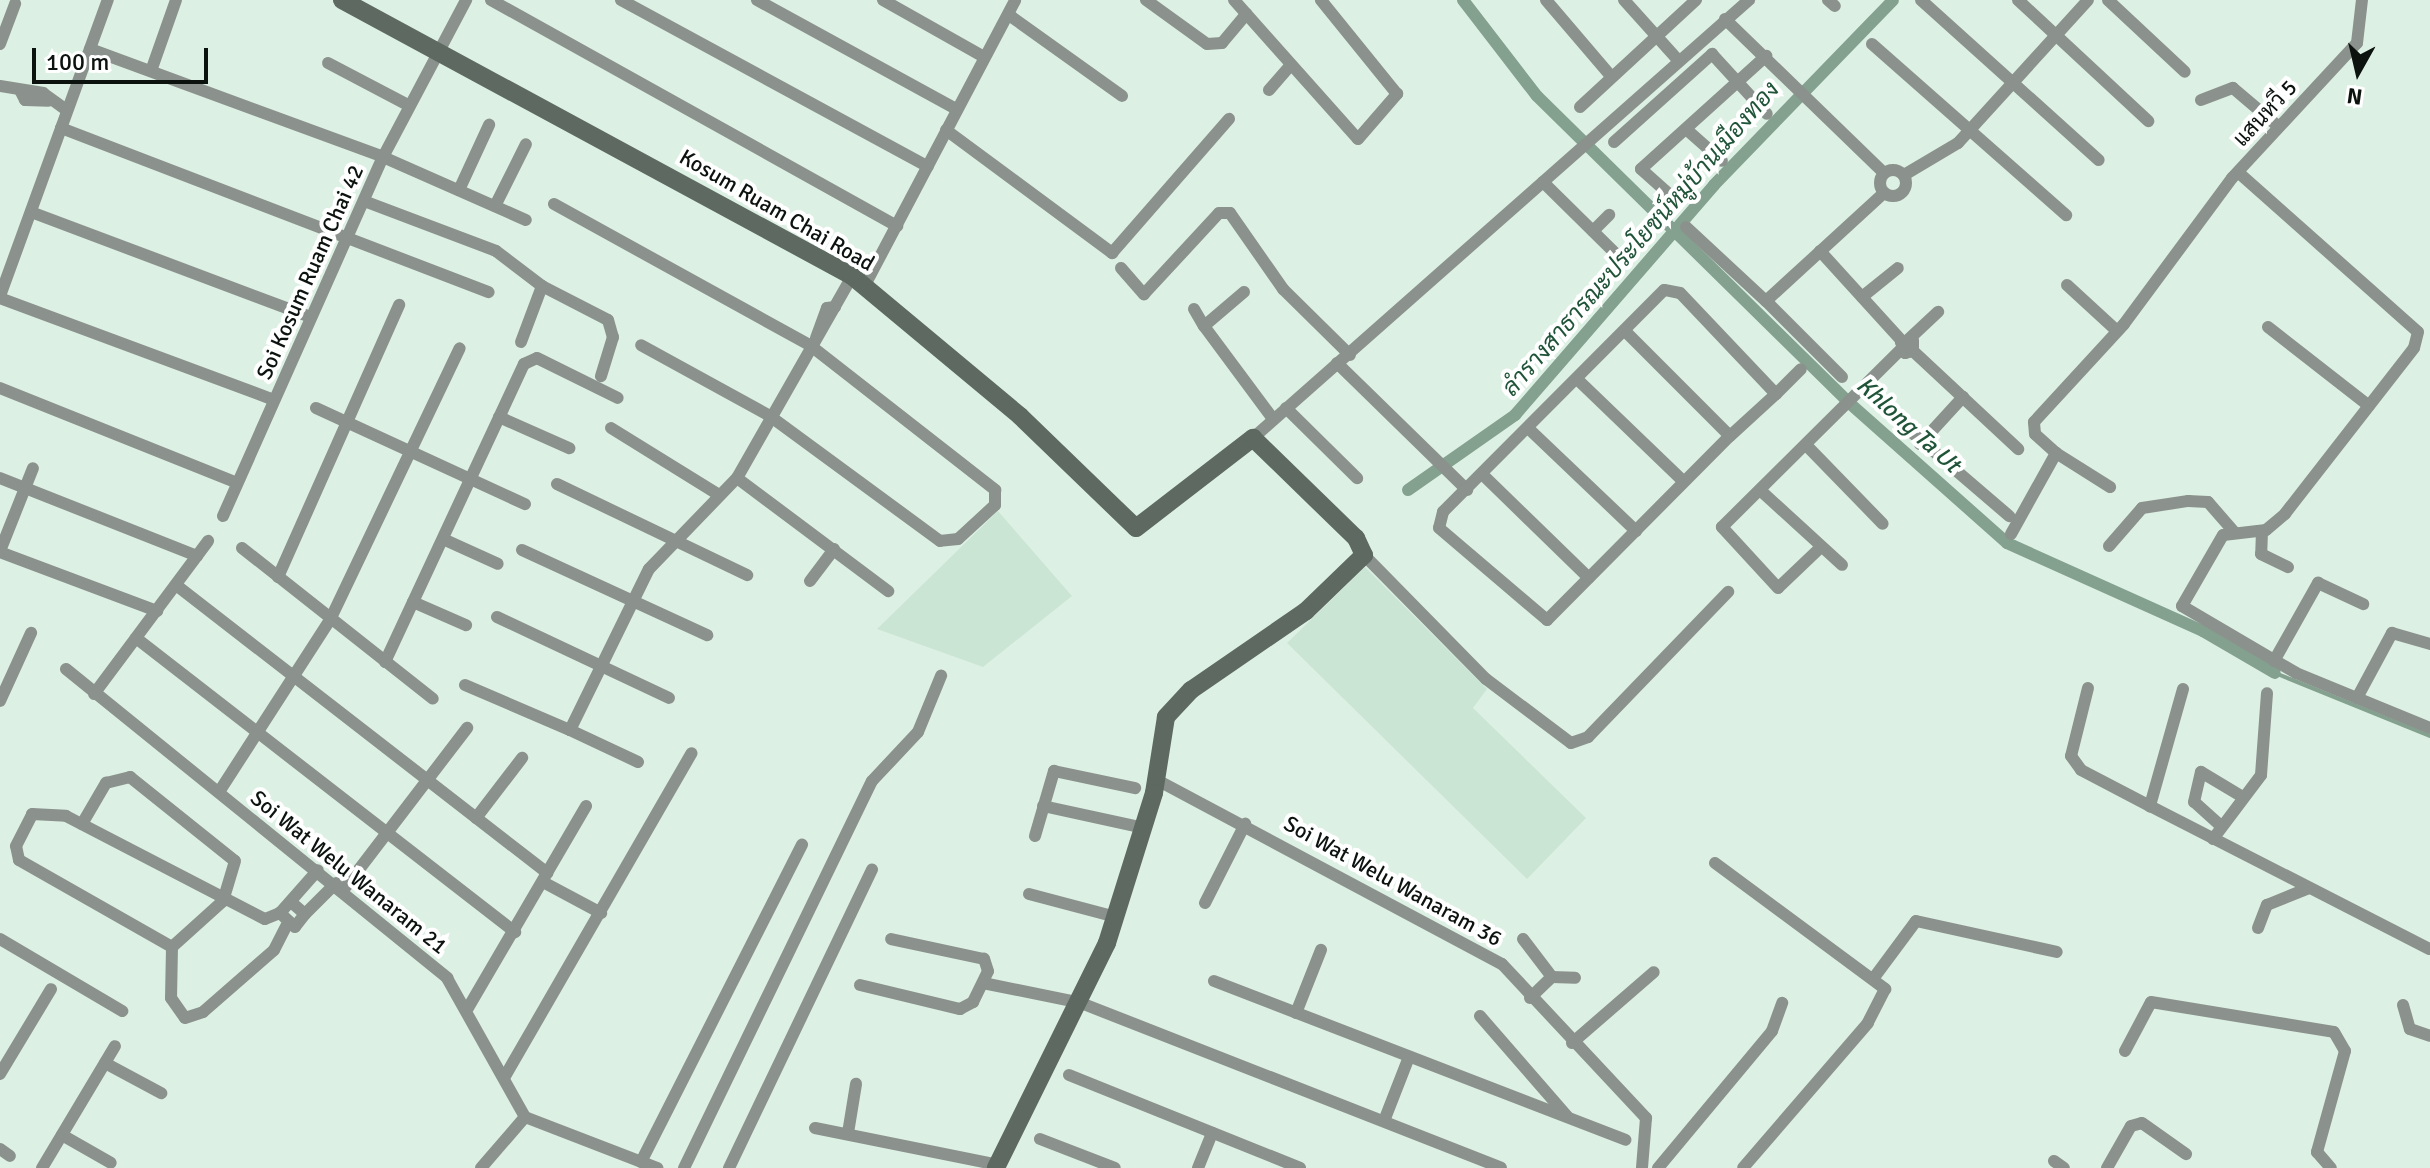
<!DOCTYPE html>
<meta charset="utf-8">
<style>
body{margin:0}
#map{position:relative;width:2430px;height:1168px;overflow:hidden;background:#ddf0e4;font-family:Signika,Sarabun,sans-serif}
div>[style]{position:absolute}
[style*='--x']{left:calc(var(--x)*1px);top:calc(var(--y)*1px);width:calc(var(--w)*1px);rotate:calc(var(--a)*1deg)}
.built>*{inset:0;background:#cbe5d4}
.stream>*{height:4px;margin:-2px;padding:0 2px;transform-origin:2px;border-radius:2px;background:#83a18e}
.canal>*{height:12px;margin:-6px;padding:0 6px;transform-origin:6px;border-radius:6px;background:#83a18e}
.street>*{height:12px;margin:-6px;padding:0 6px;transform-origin:6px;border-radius:6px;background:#8b928d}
.street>.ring{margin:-6px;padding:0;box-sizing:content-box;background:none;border:12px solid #8b928d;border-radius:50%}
.secondary>*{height:18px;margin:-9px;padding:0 9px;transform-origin:9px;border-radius:9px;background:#5d6961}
span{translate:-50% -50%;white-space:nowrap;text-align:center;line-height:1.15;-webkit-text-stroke:8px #fff;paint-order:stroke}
.street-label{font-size:22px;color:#0c130f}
.water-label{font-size:24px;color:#205438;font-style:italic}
.north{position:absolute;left:2318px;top:32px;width:80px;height:80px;-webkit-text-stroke:6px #fff;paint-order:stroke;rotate:188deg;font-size:22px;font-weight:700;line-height:32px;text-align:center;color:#0c130f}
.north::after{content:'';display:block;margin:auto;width:28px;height:36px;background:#0c130f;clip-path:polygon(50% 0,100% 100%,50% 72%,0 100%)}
.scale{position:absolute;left:32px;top:48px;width:176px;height:36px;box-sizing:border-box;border:4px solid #0c130f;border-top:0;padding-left:10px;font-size:24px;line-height:28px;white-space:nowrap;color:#0c130f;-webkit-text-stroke:6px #fff;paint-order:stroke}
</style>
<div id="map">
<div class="built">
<div style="clip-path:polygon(998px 511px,1072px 596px,983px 667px,877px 629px)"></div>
<div style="clip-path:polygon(1365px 567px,1487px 689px,1473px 708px,1586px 818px,1527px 879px,1287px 643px)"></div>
</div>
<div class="stream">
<div style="--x:2275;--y:673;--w:167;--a:22.1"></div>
</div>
<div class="canal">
<div style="--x:1463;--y:0;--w:121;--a:52.4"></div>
<div style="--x:1537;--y:96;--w:433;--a:44.5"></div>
<div style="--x:1846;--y:400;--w:215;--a:41.6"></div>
<div style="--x:2007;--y:543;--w:215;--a:24.2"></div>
<div style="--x:2203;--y:631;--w:83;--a:30.3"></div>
<div style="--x:1408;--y:490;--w:131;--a:-35"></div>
<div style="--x:1515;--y:415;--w:304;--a:-49.1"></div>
<div style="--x:1714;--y:185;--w:257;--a:-45.9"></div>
</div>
<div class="street">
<div style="--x:491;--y:0;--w:465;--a:29.1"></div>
<div style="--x:621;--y:0;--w:349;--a:28.5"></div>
<div style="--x:757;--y:0;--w:227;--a:28.7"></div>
<div style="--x:883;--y:0;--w:116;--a:29.4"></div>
<div style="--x:1146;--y:0;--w:75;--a:35.8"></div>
<div style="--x:1207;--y:44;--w:15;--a:-4"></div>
<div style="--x:1222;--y:43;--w:38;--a:-50"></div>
<div style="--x:1234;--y:0;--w:186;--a:48.3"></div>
<div style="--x:1358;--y:139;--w:60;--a:-49.1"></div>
<div style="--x:1397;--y:94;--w:121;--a:-129"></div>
<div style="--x:1546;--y:0;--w:100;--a:49.5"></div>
<div style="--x:1624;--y:0;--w:81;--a:48"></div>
<div style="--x:1828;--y:0;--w:9;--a:41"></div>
<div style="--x:1921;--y:0;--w:239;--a:42"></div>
<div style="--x:2018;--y:0;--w:178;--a:42.9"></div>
<div style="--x:2108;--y:0;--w:105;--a:43.1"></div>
<div style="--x:1009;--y:15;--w:139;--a:35.6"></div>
<div style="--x:1725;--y:19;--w:221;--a:44.1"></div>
<div style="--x:0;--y:44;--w:43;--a:-69.4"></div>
<div style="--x:1872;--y:44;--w:259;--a:41.4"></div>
<div style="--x:90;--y:49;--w:312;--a:20.2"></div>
<div style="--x:383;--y:157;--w:156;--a:23.8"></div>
<div style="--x:328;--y:63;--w:90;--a:27.7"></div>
<div style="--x:151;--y:71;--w:75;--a:-70.6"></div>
<div style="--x:0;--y:86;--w:44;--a:9.2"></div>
<div style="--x:43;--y:93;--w:27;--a:36"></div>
<div style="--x:1269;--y:90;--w:32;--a:-49"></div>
<div style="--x:21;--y:92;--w:9;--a:63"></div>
<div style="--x:25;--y:100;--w:23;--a:2"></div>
<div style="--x:2201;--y:100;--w:34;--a:-21"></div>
<div style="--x:2233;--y:88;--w:60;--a:40.3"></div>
<div style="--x:1580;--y:107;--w:158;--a:-42.7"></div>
<div style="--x:61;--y:128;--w:458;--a:21"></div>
<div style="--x:1686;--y:129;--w:48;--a:41.6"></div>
<div style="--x:946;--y:130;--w:207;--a:36.5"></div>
<div style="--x:1112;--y:253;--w:178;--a:-48.9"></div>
<div style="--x:1614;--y:142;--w:132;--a:-41.9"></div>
<div style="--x:1712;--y:54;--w:81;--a:47.5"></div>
<div class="ring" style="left:1880px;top:170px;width:14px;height:14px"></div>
<div style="--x:2239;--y:173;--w:239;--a:41.6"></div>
<div style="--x:2418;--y:332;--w:16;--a:104"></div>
<div style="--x:2414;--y:348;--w:210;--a:127.9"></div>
<div style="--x:2285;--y:514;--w:25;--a:140"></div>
<div style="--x:2266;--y:530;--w:43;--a:173.4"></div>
<div style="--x:2223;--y:535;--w:82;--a:120"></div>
<div style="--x:2182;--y:606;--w:132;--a:30.4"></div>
<div style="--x:2296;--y:673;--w:145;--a:22.3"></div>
<div style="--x:1904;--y:175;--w:63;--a:-30.7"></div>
<div style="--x:1958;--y:143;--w:193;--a:-47.7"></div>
<div style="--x:1543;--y:182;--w:104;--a:44.6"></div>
<div style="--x:459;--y:190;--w:72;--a:-65.2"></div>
<div style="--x:364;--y:201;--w:141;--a:20.7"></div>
<div style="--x:496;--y:251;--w:58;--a:37.3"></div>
<div style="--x:542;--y:286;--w:74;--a:27.3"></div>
<div style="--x:608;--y:320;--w:18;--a:74"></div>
<div style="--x:613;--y:337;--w:41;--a:107.1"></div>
<div style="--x:1679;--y:203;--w:51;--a:-138.2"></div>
<div style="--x:1641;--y:169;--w:169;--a:-42.1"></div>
<div style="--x:554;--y:204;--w:294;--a:28.9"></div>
<div style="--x:811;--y:346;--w:234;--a:38"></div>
<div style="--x:995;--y:490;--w:15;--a:90"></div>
<div style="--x:995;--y:505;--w:50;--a:137.4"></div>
<div style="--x:958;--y:539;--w:18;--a:174"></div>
<div style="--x:940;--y:541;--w:211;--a:-143.7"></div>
<div style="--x:770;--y:416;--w:147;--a:-151.2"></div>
<div style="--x:495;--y:206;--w:69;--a:-63.4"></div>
<div style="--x:31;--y:212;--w:299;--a:20.6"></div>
<div style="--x:1686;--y:227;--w:109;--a:42.8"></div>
<div style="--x:1593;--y:231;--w:23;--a:-45"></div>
<div style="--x:1820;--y:251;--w:122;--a:47.7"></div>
<div style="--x:1121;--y:268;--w:35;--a:49"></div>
<div style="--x:1144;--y:294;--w:110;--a:-47.2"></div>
<div style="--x:1219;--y:213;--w:11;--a:0"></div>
<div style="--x:1230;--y:213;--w:93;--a:55.1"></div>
<div style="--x:1283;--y:289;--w:94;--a:44.6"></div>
<div style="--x:2067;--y:285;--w:68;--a:42.6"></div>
<div style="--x:864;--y:287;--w:324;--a:-62.2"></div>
<div style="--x:1244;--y:292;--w:52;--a:139.6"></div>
<div style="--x:1204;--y:326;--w:116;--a:53.4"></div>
<div style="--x:0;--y:296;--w:315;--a:-70"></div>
<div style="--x:1862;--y:297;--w:46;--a:-38.9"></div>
<div style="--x:0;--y:298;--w:292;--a:20.4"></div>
<div style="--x:1194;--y:309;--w:20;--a:60"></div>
<div style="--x:2268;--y:327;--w:128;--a:38"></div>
<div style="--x:1625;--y:331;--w:148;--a:45"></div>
<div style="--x:816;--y:338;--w:32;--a:-70"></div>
<div style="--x:827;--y:308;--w:8;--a:-7"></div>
<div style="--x:1909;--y:339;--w:40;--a:-43"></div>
<div style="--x:521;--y:342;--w:60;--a:-69.4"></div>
<div style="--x:1913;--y:351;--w:8;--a:166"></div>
<div style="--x:1905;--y:353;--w:12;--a:-110"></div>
<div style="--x:1901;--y:342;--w:12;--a:-5"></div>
<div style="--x:1913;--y:341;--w:10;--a:90"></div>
<div style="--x:1913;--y:351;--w:144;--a:43"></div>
<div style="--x:1337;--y:363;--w:182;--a:44.3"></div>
<div style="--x:1842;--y:377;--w:107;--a:-135"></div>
<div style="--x:1766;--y:301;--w:160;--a:-42.5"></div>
<div style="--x:1577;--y:379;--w:147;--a:43.9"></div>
<div style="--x:0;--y:388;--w:255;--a:21.8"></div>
<div style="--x:1776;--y:394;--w:139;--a:-133.5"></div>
<div style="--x:1680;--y:293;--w:16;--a:-169"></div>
<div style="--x:1664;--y:290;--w:313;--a:134.9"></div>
<div style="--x:1443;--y:512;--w:16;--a:104"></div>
<div style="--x:1439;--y:528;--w:142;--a:40.4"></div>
<div style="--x:1547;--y:620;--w:260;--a:-45.2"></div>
<div style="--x:1730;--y:436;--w:62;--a:-42.4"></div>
<div style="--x:1776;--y:394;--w:35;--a:-45"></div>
<div style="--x:1875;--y:401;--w:177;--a:40.6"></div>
<div style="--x:316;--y:408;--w:230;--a:24.7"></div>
<div style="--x:1286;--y:408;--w:100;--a:44.6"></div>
<div style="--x:499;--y:417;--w:77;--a:23.9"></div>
<div style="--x:611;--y:428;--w:127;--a:31.8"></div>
<div style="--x:1529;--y:429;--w:148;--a:43.6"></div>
<div style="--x:1253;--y:438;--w:662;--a:-41.45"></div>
<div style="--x:1920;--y:444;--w:64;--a:-47.5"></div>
<div style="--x:1808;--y:447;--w:107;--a:45.8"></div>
<div style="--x:2056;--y:453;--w:64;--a:32.2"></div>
<div style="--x:1482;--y:474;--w:149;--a:44.2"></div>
<div style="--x:0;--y:478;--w:212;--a:21.6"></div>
<div style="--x:737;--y:478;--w:189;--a:36.8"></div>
<div style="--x:557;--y:484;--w:211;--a:25.6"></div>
<div style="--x:1760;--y:490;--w:111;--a:42.4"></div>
<div style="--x:223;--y:516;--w:393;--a:-66"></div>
<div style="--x:383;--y:157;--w:178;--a:-62.1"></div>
<div style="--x:2262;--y:531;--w:23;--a:92"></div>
<div style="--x:2261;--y:554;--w:30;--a:26"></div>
<div style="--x:2011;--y:534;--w:93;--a:-60.9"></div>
<div style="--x:2056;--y:453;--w:28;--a:-138"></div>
<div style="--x:2035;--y:434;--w:12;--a:-95"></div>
<div style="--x:2034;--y:422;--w:133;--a:-47.4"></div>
<div style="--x:2124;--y:324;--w:182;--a:-53.5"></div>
<div style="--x:2232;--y:178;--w:184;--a:-47.2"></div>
<div style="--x:2357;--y:43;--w:43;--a:-83.4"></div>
<div style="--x:443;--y:539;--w:60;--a:24.4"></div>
<div style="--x:2109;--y:546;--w:50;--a:-49"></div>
<div style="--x:2142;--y:508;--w:47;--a:-8.7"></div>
<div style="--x:2188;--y:501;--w:20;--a:3"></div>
<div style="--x:2208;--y:502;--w:41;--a:48.9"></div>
<div style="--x:1821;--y:547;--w:59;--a:136.4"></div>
<div style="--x:1778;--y:588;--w:83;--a:-132.6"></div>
<div style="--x:1722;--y:527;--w:252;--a:-44.8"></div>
<div style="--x:242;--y:548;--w:243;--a:38.3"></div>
<div style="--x:522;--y:550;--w:204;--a:24.7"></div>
<div style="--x:0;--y:551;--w:89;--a:-68.3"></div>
<div style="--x:0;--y:552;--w:168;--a:20.6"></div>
<div style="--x:1364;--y:555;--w:174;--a:45.5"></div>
<div style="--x:1486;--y:679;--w:106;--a:37"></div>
<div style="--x:1571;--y:743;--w:18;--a:-19"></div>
<div style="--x:1588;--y:737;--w:202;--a:-46"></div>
<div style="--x:278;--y:577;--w:298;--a:-66"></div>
<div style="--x:810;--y:581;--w:40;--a:-53"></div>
<div style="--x:176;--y:585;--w:470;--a:37.8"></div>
<div style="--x:413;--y:602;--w:58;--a:23.5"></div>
<div style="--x:497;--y:617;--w:190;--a:25.2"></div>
<div style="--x:136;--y:638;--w:480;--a:37.8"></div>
<div style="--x:2274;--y:661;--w:90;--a:-60.6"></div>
<div style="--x:2318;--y:583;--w:50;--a:25"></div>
<div style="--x:385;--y:662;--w:329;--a:-65"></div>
<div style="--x:524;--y:364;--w:14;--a:-25"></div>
<div style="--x:537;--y:358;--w:90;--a:26.3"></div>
<div style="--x:66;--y:669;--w:491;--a:39"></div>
<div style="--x:447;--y:978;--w:159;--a:60.7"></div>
<div style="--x:525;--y:1117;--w:142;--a:21.1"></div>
<div style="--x:465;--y:685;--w:114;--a:23.2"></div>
<div style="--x:2088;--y:688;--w:70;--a:104"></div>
<div style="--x:2071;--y:756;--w:17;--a:54"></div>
<div style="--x:2081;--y:770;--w:78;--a:27.6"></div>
<div style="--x:2183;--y:689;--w:122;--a:105.8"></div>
<div style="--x:2150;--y:806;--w:314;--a:27.1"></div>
<div style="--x:94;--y:694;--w:191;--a:-53.3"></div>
<div style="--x:2357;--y:698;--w:74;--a:-61.7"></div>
<div style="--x:2392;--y:633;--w:40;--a:16"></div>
<div style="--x:0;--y:701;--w:75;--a:-65.5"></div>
<div style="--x:638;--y:762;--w:75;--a:-154.8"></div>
<div style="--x:570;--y:730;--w:179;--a:-63.9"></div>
<div style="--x:649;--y:569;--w:127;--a:-46"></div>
<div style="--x:737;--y:478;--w:232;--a:-60.3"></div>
<div style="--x:1157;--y:780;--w:391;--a:28.1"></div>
<div style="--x:1502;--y:964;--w:211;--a:46.9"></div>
<div style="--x:1646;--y:1118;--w:50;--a:94.6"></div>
<div style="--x:219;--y:792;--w:205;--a:-57.2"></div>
<div style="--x:330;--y:620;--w:301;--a:-64.5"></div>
<div style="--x:1043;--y:806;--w:103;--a:12.3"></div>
<div style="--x:476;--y:818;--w:76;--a:-52.5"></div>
<div style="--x:82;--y:824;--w:48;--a:-59.7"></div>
<div style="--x:106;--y:783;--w:25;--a:-14"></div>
<div style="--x:130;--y:777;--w:134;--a:38.7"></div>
<div style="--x:235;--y:861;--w:42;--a:106.7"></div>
<div style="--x:223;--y:901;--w:69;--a:138"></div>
<div style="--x:172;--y:947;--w:51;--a:91.1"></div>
<div style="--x:171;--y:998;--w:24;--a:55"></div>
<div style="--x:185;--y:1018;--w:19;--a:-18"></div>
<div style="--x:203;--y:1012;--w:94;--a:-41.1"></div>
<div style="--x:274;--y:950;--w:27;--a:-63"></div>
<div style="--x:2221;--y:826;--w:36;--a:-138"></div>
<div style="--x:2194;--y:802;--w:31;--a:-77"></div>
<div style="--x:2201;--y:772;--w:47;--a:31"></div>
<div style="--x:1035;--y:836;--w:68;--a:-73.7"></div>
<div style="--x:1054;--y:771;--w:83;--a:11.9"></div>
<div style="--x:2213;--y:839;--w:80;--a:-53.1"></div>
<div style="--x:2261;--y:775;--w:82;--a:-85.8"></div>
<div style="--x:1715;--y:863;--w:212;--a:36.5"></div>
<div style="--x:1885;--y:989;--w:38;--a:117"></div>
<div style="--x:1868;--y:1023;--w:191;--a:130.8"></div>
<div style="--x:543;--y:882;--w:66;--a:28.1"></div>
<div style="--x:344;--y:889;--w:203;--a:-52.6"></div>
<div style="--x:1029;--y:894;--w:90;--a:14.8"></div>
<div style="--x:291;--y:902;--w:18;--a:41"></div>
<div style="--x:305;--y:914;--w:16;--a:128"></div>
<div style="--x:295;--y:927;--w:21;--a:-137"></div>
<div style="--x:280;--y:913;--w:57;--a:-48.5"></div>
<div style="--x:1205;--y:903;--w:89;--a:-63.1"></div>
<div style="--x:305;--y:914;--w:44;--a:-45"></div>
<div style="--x:2258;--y:928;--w:25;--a:-69"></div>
<div style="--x:2267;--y:905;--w:45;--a:-22"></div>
<div style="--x:0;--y:939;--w:142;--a:30.5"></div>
<div style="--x:1523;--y:939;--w:48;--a:52.7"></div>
<div style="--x:172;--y:947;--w:176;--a:-150.4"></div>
<div style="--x:19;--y:860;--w:14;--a:-102"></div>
<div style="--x:16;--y:846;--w:36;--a:-63"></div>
<div style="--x:32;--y:814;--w:34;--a:3"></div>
<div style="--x:66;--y:816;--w:224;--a:27.4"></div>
<div style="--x:265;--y:919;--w:16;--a:-22"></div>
<div style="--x:1873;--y:979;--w:72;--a:-53.4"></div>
<div style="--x:1916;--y:921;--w:144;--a:12.4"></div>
<div style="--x:1214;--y:981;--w:441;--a:21.1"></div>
<div style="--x:983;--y:983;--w:100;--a:11.5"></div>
<div style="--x:1081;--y:1003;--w:451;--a:21.4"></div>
<div style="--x:860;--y:985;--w:103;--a:13.5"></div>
<div style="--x:960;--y:1009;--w:15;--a:-28"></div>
<div style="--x:973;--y:1002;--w:34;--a:-64"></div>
<div style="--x:988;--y:971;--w:13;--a:-108"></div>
<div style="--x:984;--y:959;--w:95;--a:-167.9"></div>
<div style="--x:1530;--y:998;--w:30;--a:-44"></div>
<div style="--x:1552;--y:977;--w:23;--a:2"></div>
<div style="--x:2403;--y:1005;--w:25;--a:74"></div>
<div style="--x:2410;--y:1029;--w:21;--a:19"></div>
<div style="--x:468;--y:1008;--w:234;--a:-59.7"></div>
<div style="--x:1296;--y:1013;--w:68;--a:-68.4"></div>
<div style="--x:1480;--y:1016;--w:133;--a:49"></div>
<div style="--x:1572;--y:1043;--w:108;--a:-40.9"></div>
<div style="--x:2125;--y:1051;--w:55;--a:-62"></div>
<div style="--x:2151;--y:1002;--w:185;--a:9.3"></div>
<div style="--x:2334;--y:1032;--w:22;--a:60"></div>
<div style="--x:2345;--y:1051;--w:105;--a:105.5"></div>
<div style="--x:2317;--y:1152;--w:21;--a:49"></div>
<div style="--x:105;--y:1063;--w:64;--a:28.2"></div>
<div style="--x:0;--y:1074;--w:99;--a:-59"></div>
<div style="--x:1069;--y:1075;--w:249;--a:21.9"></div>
<div style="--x:504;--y:1078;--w:375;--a:-60"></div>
<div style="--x:1384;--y:1121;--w:69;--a:-68.7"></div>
<div style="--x:815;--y:1128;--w:187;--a:11.4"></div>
<div style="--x:848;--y:1133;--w:50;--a:-80.7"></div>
<div style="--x:62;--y:1135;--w:56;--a:29.7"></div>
<div style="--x:1040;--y:1139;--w:80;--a:21.1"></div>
<div style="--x:0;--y:1149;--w:12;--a:35"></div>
<div style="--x:2054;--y:1161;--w:12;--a:35"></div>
<div style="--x:641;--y:1162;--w:356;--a:-63.1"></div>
<div style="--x:42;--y:1168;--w:142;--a:-59.1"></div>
<div style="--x:481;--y:1168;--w:67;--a:-49.2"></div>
<div style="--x:684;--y:1168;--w:430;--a:-64.1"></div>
<div style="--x:872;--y:781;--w:67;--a:-46.8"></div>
<div style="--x:918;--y:732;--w:61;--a:-67.7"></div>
<div style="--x:729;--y:1168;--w:331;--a:-64.4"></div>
<div style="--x:1198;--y:1168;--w:38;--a:-68"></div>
<div style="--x:1658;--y:1168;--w:178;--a:-50.2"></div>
<div style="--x:1772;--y:1031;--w:30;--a:-70"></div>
<div style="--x:2107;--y:1168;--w:48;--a:-60.3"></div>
<div style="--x:2131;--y:1126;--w:11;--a:-15"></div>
<div style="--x:2142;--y:1123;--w:54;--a:35.2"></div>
</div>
<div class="secondary">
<div style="--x:342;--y:0;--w:580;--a:28.42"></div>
<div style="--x:852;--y:276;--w:219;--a:39.8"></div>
<div style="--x:1020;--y:416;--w:161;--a:44"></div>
<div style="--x:1136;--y:528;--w:148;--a:-37.6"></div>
<div style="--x:1253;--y:438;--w:144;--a:44.2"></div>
<div style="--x:1356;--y:538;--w:19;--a:65"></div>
<div style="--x:1364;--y:555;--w:81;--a:136"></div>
<div style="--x:1306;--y:611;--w:140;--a:145.5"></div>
<div style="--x:1191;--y:690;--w:37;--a:133"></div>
<div style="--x:1166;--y:717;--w:77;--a:99"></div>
<div style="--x:1154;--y:793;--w:157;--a:107.4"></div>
<div style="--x:1107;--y:943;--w:251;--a:116.3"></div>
</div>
<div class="street-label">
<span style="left:2265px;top:113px;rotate:-47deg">แสนหวี 5</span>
<span style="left:777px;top:210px;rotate:30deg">Kosum Ruam Chai Road</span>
<span style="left:310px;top:272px;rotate:-66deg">Soi Kosum Ruam Chai 42</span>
<span style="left:349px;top:872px;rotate:39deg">Soi Wat Welu Wanaram 21</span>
<span style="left:1393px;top:881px;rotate:29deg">Soi Wat Welu Wanaram 36</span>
</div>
<div class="water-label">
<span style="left:1641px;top:239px;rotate:-49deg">ลำรางสาธารณะประโยชน์หมู่บ้านเมืองทอง</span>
<span style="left:1908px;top:425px;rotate:42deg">Khlong Ta Ut</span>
</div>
<div class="north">N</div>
<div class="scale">100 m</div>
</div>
